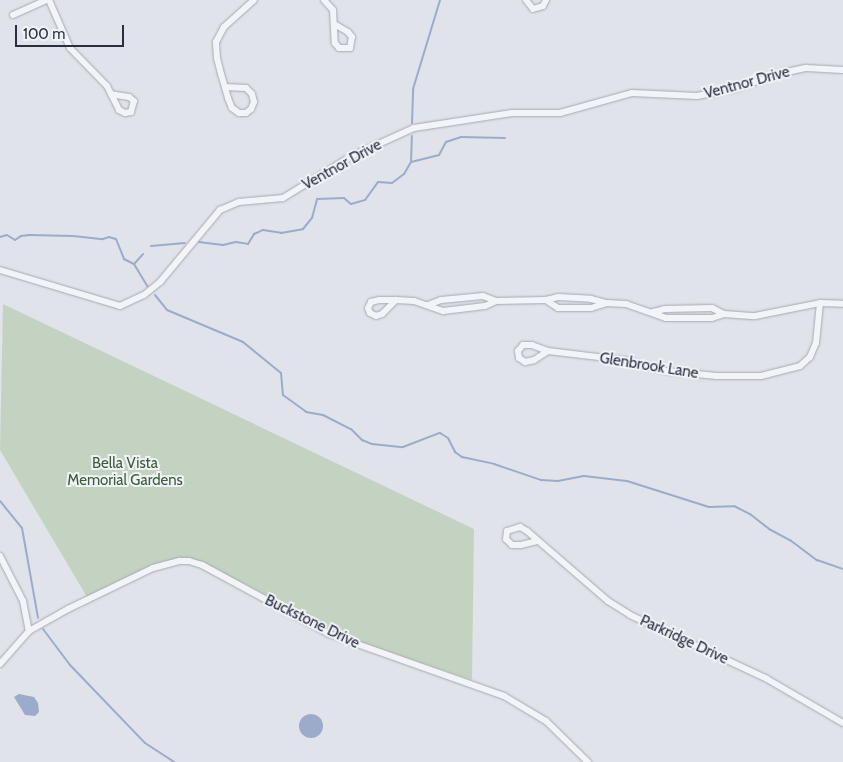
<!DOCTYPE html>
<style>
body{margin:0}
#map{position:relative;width:843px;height:762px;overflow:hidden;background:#e0e3e9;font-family:Cabin,sans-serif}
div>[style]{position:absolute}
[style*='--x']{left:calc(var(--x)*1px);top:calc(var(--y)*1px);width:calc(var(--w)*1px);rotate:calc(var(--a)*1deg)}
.green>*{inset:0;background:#c4d3c1}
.water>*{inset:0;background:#9bacca}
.round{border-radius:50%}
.stream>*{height:2px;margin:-1px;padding:0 1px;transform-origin:1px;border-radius:1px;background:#9bacca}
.roads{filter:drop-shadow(0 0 1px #a5a9b3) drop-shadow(0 0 1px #a5a9b3)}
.street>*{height:6px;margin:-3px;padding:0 3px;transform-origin:3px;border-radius:3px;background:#f3f4f8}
span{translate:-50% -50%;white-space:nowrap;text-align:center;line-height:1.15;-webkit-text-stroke:4px #f0f2f7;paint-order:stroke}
.street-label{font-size:15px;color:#292f41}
.park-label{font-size:15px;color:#395d36}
.scale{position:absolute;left:15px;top:25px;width:109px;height:22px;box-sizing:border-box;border:2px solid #292f41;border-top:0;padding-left:6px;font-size:15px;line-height:18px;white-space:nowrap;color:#292f41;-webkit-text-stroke:4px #f0f2f7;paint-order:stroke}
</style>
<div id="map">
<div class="green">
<div style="clip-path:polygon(3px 304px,474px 529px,472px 680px,356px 641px,199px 561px,188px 558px,161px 562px,87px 597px,0 450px)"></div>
</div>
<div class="water">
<div style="clip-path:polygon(19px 694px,34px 697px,38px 703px,39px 712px,35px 716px,25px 715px,14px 697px)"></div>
<div class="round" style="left:299px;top:714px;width:24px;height:24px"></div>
</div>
<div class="stream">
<div style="--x:412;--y:123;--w:34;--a:-88"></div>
<div style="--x:413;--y:89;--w:93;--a:-73.1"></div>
<div style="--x:411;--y:162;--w:26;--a:-88"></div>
<div style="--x:0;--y:237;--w:7;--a:-16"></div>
<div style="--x:7;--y:235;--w:9;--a:32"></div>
<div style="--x:15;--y:240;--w:7;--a:-34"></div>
<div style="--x:21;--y:236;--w:8;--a:-7"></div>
<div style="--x:29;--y:235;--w:44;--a:1.3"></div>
<div style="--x:73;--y:236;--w:30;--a:6"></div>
<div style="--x:103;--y:239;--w:6;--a:-18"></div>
<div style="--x:109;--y:237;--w:7;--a:16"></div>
<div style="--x:116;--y:239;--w:22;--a:68"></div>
<div style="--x:124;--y:259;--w:11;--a:27"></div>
<div style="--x:134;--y:264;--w:26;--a:59"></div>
<div style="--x:199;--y:242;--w:24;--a:7"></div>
<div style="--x:223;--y:245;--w:13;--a:-13"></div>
<div style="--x:236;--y:242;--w:12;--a:9"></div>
<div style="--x:248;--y:244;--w:12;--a:-59"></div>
<div style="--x:254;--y:234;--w:10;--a:-24"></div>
<div style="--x:263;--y:230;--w:18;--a:9"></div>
<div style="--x:281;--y:233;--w:22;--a:-10"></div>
<div style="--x:303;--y:229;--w:14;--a:-51"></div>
<div style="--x:312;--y:218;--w:20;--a:-75"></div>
<div style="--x:317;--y:199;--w:27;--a:-2"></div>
<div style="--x:344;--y:198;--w:9;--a:41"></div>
<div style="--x:351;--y:204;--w:15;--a:-16"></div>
<div style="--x:365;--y:200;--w:22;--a:-54"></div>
<div style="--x:378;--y:182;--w:14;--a:4"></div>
<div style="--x:392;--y:183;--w:15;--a:-37"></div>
<div style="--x:404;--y:174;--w:14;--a:-60"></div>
<div style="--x:411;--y:162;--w:29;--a:-14"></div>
<div style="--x:439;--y:155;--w:15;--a:-62"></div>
<div style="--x:446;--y:142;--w:16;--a:-18"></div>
<div style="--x:461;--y:137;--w:44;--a:1.3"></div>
<div style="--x:151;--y:246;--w:34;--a:-5"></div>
<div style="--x:135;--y:263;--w:12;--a:-48"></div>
<div style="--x:155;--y:295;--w:19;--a:51"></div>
<div style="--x:167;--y:310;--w:82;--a:22.8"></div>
<div style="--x:243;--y:342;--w:49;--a:39.2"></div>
<div style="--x:281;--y:373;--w:22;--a:85"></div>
<div style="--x:283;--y:395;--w:29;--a:36"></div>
<div style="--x:306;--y:412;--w:17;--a:10"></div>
<div style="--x:323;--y:415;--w:31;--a:27"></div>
<div style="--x:351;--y:429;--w:16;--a:45"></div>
<div style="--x:362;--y:440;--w:11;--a:22"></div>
<div style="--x:372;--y:444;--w:31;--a:6"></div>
<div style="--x:403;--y:447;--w:40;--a:-21"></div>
<div style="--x:440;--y:433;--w:9;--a:32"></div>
<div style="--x:448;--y:438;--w:16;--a:63"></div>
<div style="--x:455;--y:452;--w:9;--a:36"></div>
<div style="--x:462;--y:457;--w:33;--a:12"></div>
<div style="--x:494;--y:464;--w:50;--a:18.8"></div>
<div style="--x:541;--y:480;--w:17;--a:3"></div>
<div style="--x:558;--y:481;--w:26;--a:-11"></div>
<div style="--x:584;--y:476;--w:43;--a:6.6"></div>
<div style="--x:627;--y:481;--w:86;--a:17.6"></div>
<div style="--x:709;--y:507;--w:25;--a:-2"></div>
<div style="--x:734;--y:506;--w:18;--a:27"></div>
<div style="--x:750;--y:514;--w:24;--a:38"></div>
<div style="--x:769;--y:529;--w:24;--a:28"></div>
<div style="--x:790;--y:540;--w:34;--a:37"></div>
<div style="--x:817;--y:560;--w:28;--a:19"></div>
<div style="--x:0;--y:501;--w:35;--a:51"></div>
<div style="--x:22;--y:528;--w:91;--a:79.9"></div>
<div style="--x:43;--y:629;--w:45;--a:53.1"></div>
<div style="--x:70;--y:665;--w:108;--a:46.1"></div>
<div style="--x:145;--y:743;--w:35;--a:33"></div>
</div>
<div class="roads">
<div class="street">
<div style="--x:49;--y:0;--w:52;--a:66.4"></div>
<div style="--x:70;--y:48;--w:53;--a:45.8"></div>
<div style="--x:107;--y:86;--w:27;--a:63"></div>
<div style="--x:119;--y:110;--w:7;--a:27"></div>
<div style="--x:125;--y:113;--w:6;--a:-9"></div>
<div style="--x:131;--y:112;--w:11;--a:-75"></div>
<div style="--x:134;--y:101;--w:6;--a:-141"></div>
<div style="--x:129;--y:97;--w:18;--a:-171"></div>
<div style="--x:324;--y:0;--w:13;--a:48"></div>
<div style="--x:333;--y:10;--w:33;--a:87"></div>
<div style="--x:335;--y:43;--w:6;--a:51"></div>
<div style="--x:339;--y:48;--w:11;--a:0"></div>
<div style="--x:350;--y:48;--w:11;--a:-80"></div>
<div style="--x:352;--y:37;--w:6;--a:-129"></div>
<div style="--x:348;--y:32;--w:16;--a:-150"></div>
<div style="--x:526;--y:0;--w:11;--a:52"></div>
<div style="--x:533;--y:9;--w:10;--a:-17"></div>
<div style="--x:543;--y:6;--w:7;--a:-63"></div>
<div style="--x:13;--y:15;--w:36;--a:-24"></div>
<div style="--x:225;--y:87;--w:21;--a:3"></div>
<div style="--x:246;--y:88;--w:8;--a:45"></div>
<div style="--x:252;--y:94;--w:8;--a:76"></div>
<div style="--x:254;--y:102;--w:8;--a:113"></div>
<div style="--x:251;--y:109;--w:6;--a:141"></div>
<div style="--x:246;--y:113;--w:7;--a:180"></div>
<div style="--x:239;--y:113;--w:9;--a:-144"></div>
<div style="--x:232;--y:108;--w:11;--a:-112"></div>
<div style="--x:228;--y:98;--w:25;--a:-106"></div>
<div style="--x:221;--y:74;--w:16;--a:-104"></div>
<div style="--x:217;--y:58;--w:16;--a:-94"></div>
<div style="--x:216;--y:42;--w:17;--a:-62"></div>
<div style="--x:224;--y:27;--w:40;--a:-42"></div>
<div style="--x:0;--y:270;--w:125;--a:16.7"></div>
<div style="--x:120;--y:306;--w:26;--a:-25"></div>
<div style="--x:144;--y:295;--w:21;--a:-39"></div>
<div style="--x:160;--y:282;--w:94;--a:-50.2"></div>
<div style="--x:220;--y:210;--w:21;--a:-23"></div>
<div style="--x:239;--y:202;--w:44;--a:-5.2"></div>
<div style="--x:283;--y:198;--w:79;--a:-31.5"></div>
<div style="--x:350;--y:157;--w:70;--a:-24.4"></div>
<div style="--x:414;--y:128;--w:99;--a:-8.7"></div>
<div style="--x:512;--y:113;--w:48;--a:0"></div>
<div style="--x:560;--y:113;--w:75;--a:-15.5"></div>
<div style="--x:632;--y:93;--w:65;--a:2.6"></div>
<div style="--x:697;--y:96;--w:41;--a:-11.3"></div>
<div style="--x:737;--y:88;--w:47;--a:-18.4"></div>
<div style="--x:782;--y:73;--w:25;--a:-12"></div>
<div style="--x:806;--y:68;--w:37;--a:3"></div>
<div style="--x:396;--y:300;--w:20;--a:135"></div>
<div style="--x:382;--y:314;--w:6;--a:162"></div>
<div style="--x:376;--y:316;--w:7;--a:-153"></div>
<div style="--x:370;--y:313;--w:5;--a:-112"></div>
<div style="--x:368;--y:308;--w:7;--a:-63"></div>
<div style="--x:371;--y:302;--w:8;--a:-14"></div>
<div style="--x:379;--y:300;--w:17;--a:0"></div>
<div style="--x:396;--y:300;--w:18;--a:3"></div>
<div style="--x:414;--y:301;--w:31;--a:19"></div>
<div style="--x:443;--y:311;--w:42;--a:-6.8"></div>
<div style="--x:485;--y:306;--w:12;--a:-24"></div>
<div style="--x:546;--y:300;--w:14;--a:34"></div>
<div style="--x:558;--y:308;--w:33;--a:0"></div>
<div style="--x:591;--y:308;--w:16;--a:-18"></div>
<div style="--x:428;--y:305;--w:14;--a:-21"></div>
<div style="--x:441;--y:300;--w:42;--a:-5.4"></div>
<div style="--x:483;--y:296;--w:14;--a:21"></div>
<div style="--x:496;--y:301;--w:50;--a:-1.1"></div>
<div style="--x:546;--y:300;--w:12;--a:-14"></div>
<div style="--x:558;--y:297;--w:33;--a:3"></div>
<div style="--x:591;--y:299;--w:16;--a:15"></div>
<div style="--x:606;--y:303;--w:20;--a:3"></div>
<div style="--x:626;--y:304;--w:42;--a:19.3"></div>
<div style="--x:666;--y:318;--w:46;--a:0"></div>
<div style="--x:712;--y:318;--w:13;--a:-18"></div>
<div style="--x:653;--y:312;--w:12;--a:-14"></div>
<div style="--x:665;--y:309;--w:47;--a:-1.2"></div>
<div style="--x:712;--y:308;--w:13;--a:27"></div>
<div style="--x:724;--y:314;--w:31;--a:4"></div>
<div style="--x:755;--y:316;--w:66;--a:-11.3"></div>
<div style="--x:820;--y:303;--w:23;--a:2"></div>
<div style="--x:548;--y:351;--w:17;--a:147"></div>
<div style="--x:534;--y:360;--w:9;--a:167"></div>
<div style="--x:525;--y:362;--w:7;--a:-146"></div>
<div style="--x:519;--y:358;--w:7;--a:-98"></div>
<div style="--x:518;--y:351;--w:8;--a:-50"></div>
<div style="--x:523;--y:345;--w:9;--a:0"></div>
<div style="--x:532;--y:345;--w:17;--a:21"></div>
<div style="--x:548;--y:351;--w:77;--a:6.8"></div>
<div style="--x:624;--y:360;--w:43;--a:14.7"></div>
<div style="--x:666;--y:371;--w:51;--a:5.6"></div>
<div style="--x:717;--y:376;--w:44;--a:0"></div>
<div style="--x:761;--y:376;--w:40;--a:-14.4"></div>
<div style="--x:800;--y:366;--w:13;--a:-42"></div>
<div style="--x:810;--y:357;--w:15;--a:-67"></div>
<div style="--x:816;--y:343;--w:40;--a:-84.3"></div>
<div style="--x:537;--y:541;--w:16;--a:166"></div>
<div style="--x:521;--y:545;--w:9;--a:180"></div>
<div style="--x:512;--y:545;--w:8;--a:-135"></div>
<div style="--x:506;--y:539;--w:8;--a:-83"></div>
<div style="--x:507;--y:531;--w:14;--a:-17"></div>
<div style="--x:520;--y:527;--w:8;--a:30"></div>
<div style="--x:527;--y:531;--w:107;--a:40.8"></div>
<div style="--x:608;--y:601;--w:26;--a:32"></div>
<div style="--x:630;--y:615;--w:151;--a:25"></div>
<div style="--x:767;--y:679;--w:88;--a:30.1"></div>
<div style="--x:0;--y:556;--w:51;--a:62.9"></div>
<div style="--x:23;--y:601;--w:31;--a:79"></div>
<div style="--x:29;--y:631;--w:44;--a:131.3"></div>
<div style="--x:29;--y:631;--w:45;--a:-29.4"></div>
<div style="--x:68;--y:609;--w:94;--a:-25.8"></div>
<div style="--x:153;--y:568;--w:28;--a:-15"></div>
<div style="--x:180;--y:561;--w:9;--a:0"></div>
<div style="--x:189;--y:561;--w:14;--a:17"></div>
<div style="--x:202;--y:565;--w:145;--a:28.5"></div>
<div style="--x:329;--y:634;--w:186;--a:19.5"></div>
<div style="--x:504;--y:696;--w:49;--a:30.8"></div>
<div style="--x:546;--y:721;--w:59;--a:44.3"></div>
</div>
</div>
<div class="street-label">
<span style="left:747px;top:83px;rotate:-15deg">Ventnor Drive</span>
<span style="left:342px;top:165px;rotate:-29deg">Ventnor Drive</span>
<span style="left:649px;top:366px;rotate:9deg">Glenbrook Lane</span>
<span style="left:312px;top:622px;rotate:26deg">Buckstone Drive</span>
<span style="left:684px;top:640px;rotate:25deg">Parkridge Drive</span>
</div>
<div class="park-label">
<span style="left:125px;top:472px">Bella Vista<br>Memorial Gardens</span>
</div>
<div class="scale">100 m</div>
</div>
